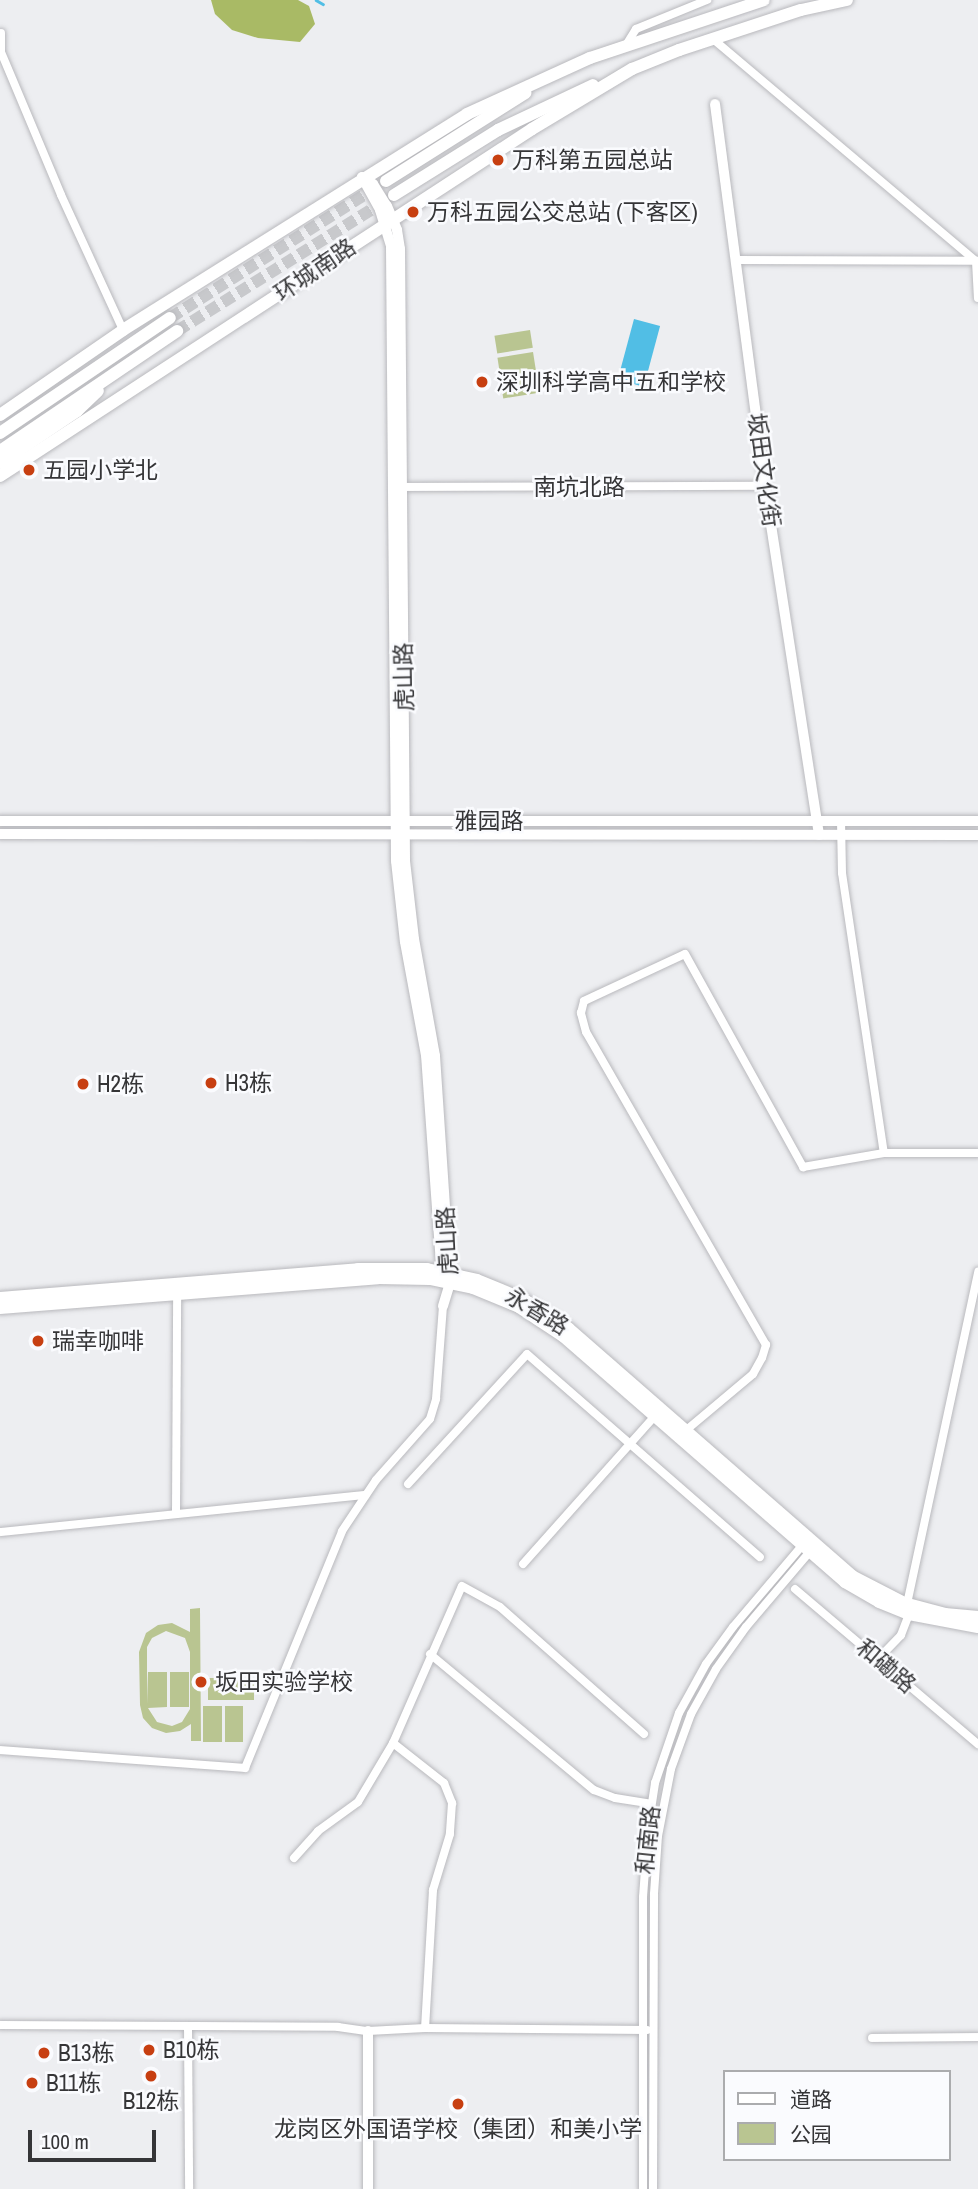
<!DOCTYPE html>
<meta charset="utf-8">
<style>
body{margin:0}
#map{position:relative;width:978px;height:2189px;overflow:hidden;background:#edeef1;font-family:"Archivo Narrow","Noto Sans SC",sans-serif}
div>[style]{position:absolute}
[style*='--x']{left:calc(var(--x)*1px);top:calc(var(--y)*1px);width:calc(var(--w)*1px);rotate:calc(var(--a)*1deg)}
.green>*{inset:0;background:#b9c591;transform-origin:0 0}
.forest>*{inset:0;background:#a9ba65}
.water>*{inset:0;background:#51bee5;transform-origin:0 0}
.stream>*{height:2.5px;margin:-1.25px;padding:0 1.25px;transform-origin:1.25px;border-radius:1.25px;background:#51bee5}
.primary-tunnel>*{height:12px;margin-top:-6px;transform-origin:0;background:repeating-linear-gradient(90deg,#c8c9cc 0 12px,transparent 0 18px)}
.roads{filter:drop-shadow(0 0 2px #b9b9bd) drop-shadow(0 0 2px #b9b9bd)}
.minor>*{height:8px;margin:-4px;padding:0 4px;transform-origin:4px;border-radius:4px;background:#fff}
.tertiary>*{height:10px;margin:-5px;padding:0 5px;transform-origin:5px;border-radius:5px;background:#fff}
.secondary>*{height:10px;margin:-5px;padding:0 5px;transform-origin:5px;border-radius:5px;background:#fff}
.primary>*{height:12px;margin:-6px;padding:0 6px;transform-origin:6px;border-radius:6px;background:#fff}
.dots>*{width:19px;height:19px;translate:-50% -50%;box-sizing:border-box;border:4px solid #fafbfe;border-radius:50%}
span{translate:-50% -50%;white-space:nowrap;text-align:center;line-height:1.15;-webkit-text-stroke:5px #fafbfe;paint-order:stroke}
.poi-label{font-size:23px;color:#353537}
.left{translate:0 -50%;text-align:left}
.street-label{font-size:23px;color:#353537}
.legend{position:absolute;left:723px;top:2070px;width:228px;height:91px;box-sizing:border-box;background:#fafbfe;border:2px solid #abacae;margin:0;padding:9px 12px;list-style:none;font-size:21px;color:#353537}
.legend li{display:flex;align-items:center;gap:14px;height:35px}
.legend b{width:35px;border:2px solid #abacae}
.scale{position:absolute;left:28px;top:2130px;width:128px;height:32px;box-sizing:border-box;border:4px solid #353537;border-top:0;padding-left:9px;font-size:21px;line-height:24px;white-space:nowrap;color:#353537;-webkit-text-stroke:5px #fafbfe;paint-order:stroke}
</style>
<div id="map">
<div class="green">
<div style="left:530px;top:330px;width:18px;height:36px;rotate:81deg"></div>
<div style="left:533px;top:352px;width:19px;height:36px;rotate:81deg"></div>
<div style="left:536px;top:375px;width:18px;height:36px;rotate:81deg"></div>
<div style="clip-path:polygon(evenodd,200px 1608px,201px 1741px,191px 1741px,191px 1724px,180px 1731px,166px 1733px,152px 1728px,143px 1718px,140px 1705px,139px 1652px,146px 1633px,158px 1625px,172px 1623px,190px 1632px,190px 1609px,200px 1608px,166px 1631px,185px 1638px,190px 1652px,190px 1709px,182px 1722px,172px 1726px,157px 1722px,148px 1708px,167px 1707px,167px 1672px,148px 1672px,147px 1704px,147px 1647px,152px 1638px,166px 1631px)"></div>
<div style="left:170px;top:1672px;width:19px;height:35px"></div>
<div style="left:208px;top:1678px;width:46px;height:22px"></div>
<div style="left:222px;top:1706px;width:36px;height:19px;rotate:90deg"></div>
<div style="left:225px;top:1706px;width:18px;height:36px"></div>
</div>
<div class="forest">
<div style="clip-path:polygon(211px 0,298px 0,309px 6px,315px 24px,300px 42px,258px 38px,232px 30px,215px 14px)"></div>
</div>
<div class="water">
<div style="left:634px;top:319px;width:27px;height:63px;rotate:15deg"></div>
</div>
<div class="stream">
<div style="--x:316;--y:0;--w:8;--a:30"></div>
</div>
<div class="primary-tunnel">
<div style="--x:170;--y:318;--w:256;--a:-32.4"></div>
<div style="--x:177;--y:331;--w:249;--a:-32"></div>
</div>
<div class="roads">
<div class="minor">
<div style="--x:1;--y:33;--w:19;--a:90"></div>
<div style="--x:1;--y:52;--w:155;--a:67.2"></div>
<div style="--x:61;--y:195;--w:149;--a:65.3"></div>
<div style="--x:713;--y:39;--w:344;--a:40.2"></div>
<div style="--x:976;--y:261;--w:37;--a:87"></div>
<div style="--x:626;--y:45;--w:19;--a:-58"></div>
<div style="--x:636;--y:29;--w:77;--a:-22.2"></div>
<div style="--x:736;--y:260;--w:242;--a:0.2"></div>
<div style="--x:397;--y:487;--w:368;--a:-0.2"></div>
<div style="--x:841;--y:821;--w:52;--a:88.9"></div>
<div style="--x:842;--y:873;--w:283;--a:81.5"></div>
<div style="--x:684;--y:1432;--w:90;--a:-40"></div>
<div style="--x:753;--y:1374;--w:18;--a:-61"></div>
<div style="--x:762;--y:1358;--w:14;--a:-73"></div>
<div style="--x:766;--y:1345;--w:361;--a:-119.9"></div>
<div style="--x:586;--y:1032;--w:20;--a:-105"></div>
<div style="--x:581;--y:1013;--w:12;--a:-76"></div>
<div style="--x:584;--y:1001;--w:111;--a:-25"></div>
<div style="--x:685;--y:954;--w:244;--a:61"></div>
<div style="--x:803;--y:1167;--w:82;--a:-9.8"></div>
<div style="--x:884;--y:1153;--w:94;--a:0"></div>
<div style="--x:408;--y:1484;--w:176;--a:-47.5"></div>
<div style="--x:527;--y:1354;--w:309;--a:41.1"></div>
<div style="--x:176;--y:1514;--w:220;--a:-89.7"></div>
<div style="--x:0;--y:1532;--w:367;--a:-5.8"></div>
<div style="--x:523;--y:1564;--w:198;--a:-48.3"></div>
<div style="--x:795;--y:1589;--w:240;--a:40.3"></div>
<div style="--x:907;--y:1604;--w:340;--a:-77.9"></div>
<div style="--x:430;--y:1654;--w:213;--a:39.7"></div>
<div style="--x:594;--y:1790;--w:22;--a:21"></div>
<div style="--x:615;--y:1798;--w:36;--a:9"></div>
<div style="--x:878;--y:1659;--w:33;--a:-46"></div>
<div style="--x:901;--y:1635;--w:22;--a:-69"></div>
<div style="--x:393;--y:1743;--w:65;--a:38.1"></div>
<div style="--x:444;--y:1783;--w:22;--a:68"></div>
<div style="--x:452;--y:1803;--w:31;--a:94"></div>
<div style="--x:450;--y:1834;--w:59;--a:106.9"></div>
<div style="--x:433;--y:1890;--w:138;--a:93.3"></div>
<div style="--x:0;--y:1750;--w:246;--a:4.2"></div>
<div style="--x:245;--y:1768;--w:256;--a:-67.7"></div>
<div style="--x:342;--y:1531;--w:61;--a:-56.3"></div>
<div style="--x:376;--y:1480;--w:81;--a:-48.5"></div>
<div style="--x:430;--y:1419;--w:21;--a:-73"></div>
<div style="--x:436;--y:1399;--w:93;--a:-85.7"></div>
<div style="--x:294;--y:1858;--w:36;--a:-48"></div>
<div style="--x:318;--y:1831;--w:49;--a:-35.9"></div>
<div style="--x:358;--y:1802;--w:69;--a:-59.3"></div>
<div style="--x:393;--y:1743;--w:171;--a:-66.3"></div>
<div style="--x:462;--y:1586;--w:43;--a:28.9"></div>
<div style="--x:500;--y:1607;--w:192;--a:41.4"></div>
<div style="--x:0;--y:2025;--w:338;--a:0.3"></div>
<div style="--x:338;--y:2027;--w:30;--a:8"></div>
<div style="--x:368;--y:2031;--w:57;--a:-3"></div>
<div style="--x:425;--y:2028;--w:222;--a:0.5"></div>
<div style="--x:188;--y:2026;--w:163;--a:89.6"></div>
<div style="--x:872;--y:2038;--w:106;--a:-0.5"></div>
<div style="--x:643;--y:2189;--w:292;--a:-90"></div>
<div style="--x:643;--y:1897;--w:68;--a:-85.8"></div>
<div style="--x:648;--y:1829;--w:47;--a:-81.3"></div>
<div style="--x:655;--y:1783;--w:74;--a:-71.1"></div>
<div style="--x:679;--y:1713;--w:56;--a:-61.1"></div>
<div style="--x:706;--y:1664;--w:46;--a:-53.9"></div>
<div style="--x:733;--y:1627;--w:113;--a:-49.7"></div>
<div style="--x:653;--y:2189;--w:295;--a:-89.8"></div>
<div style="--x:654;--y:1894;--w:58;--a:-86.1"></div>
<div style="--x:658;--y:1836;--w:68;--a:-79"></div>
<div style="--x:671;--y:1769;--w:59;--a:-70"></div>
<div style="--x:691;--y:1714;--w:51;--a:-60.9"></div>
<div style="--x:716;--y:1669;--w:52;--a:-54.5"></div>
<div style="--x:746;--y:1627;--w:104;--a:-49.7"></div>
</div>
<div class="tertiary">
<div style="--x:715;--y:104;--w:385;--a:82.5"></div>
<div style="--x:765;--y:486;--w:353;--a:81.2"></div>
<div style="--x:362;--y:177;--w:13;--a:32"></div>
<div style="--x:373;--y:184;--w:26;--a:58"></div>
<div style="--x:387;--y:206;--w:26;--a:67"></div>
<div style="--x:397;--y:230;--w:19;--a:81"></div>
<div style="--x:400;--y:249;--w:612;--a:89.53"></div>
<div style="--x:405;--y:861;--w:79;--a:83.4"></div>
<div style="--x:414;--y:939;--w:119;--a:79.8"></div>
<div style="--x:435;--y:1056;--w:227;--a:86.2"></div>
<div style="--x:450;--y:1283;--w:24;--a:107"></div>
<div style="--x:362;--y:177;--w:38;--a:61"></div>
<div style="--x:380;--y:210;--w:39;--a:73"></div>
<div style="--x:391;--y:247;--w:614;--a:89.53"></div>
<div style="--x:396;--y:861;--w:81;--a:83.7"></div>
<div style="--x:405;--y:942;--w:115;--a:79.5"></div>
<div style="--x:426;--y:1055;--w:224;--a:85.9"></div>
<div style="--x:368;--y:2031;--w:158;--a:90"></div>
</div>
<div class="secondary">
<div style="--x:0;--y:821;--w:978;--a:0"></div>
<div style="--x:0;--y:834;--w:978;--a:0.06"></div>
</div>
<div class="primary">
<div style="--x:386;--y:181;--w:165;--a:-32.3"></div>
<div style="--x:394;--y:195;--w:123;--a:-32"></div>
<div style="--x:498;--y:130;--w:105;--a:-25.3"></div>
<div style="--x:0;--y:415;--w:150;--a:-34.6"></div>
<div style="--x:123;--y:330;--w:406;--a:-32.1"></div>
<div style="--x:467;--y:114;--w:135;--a:-24.5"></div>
<div style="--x:590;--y:58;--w:183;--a:-18.4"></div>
<div style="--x:0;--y:433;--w:205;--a:-34.1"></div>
<div style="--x:0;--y:451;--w:214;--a:-34.1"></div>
<div style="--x:0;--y:463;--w:93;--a:-34"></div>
<div style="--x:77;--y:411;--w:29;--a:-44"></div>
<div style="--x:0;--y:476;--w:635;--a:-33.11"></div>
<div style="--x:532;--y:129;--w:117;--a:-31"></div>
<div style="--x:632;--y:69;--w:51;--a:-22"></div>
<div style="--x:679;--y:50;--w:128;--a:-18.2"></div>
<div style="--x:801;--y:10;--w:47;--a:-12.3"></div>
<div style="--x:0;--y:1298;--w:359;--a:-4.6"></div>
<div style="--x:358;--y:1269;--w:69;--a:0"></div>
<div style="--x:427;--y:1269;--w:51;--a:12.4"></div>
<div style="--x:477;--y:1280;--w:50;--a:22.4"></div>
<div style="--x:523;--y:1299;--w:54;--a:32.8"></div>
<div style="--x:568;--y:1328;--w:377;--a:41.1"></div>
<div style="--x:852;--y:1576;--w:59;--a:27.4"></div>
<div style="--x:904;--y:1603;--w:42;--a:15"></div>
<div style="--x:945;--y:1614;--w:33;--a:5"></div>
<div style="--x:0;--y:1308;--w:379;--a:-4.5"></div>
<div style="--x:378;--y:1278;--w:52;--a:1.1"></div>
<div style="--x:430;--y:1279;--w:44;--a:11.8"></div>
<div style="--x:473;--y:1288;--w:50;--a:22.4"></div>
<div style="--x:519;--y:1307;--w:53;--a:33.4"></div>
<div style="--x:563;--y:1336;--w:374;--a:41.1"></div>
<div style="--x:845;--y:1582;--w:39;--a:30"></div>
<div style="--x:879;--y:1602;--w:32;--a:22"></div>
<div style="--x:909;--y:1614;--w:70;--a:10.7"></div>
</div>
</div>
<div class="dots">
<div style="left:498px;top:160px;background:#c73f11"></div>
<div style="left:413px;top:212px;background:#c73f11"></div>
<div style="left:482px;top:382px;background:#c73f11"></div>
<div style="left:29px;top:470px;background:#c73f11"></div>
<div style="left:211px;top:1083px;background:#c73f11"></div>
<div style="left:83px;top:1084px;background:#c73f11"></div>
<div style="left:38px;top:1341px;background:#c73f11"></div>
<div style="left:201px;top:1682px;background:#c73f11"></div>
<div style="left:149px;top:2050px;background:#c73f11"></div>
<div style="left:44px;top:2053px;background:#c73f11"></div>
<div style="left:151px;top:2076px;background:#c73f11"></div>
<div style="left:32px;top:2083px;background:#c73f11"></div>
<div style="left:458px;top:2104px;background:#c73f11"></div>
</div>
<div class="poi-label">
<span class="left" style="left:512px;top:160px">万科第五园总站</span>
<span class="left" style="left:427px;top:212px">万科五园公交总站 (下客区)</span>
<span class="left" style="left:496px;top:382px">深圳科学高中五和学校</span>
<span class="left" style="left:43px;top:470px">五园小学北</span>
<span class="left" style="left:225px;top:1083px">H3栋</span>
<span class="left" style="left:97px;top:1084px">H2栋</span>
<span class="left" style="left:52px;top:1341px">瑞幸咖啡</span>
<span class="left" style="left:215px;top:1682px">坂田实验学校</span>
<span class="left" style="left:163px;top:2050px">B10栋</span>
<span class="left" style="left:58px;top:2053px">B13栋</span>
<span class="left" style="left:46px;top:2083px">B11栋</span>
<span style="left:151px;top:2101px">B12栋</span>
<span style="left:458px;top:2129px">龙岗区外国语学校（集团）和美小学</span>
</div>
<div class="street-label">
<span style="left:315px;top:270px;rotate:-34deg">环城南路</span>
<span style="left:764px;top:470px;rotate:82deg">坂田文化街</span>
<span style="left:579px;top:487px">南坑北路</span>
<span style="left:404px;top:677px;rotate:-91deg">虎山路</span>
<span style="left:489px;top:821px">雅园路</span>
<span style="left:447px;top:1241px;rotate:-93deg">虎山路</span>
<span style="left:537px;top:1311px;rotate:31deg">永香路</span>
<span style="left:886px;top:1666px;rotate:40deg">和磡路</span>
<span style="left:648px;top:1840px;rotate:-84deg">和南路</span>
</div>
<ul class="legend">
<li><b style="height:9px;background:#fff"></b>道路</li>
<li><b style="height:19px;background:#b9c591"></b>公园</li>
</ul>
<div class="scale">100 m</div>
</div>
